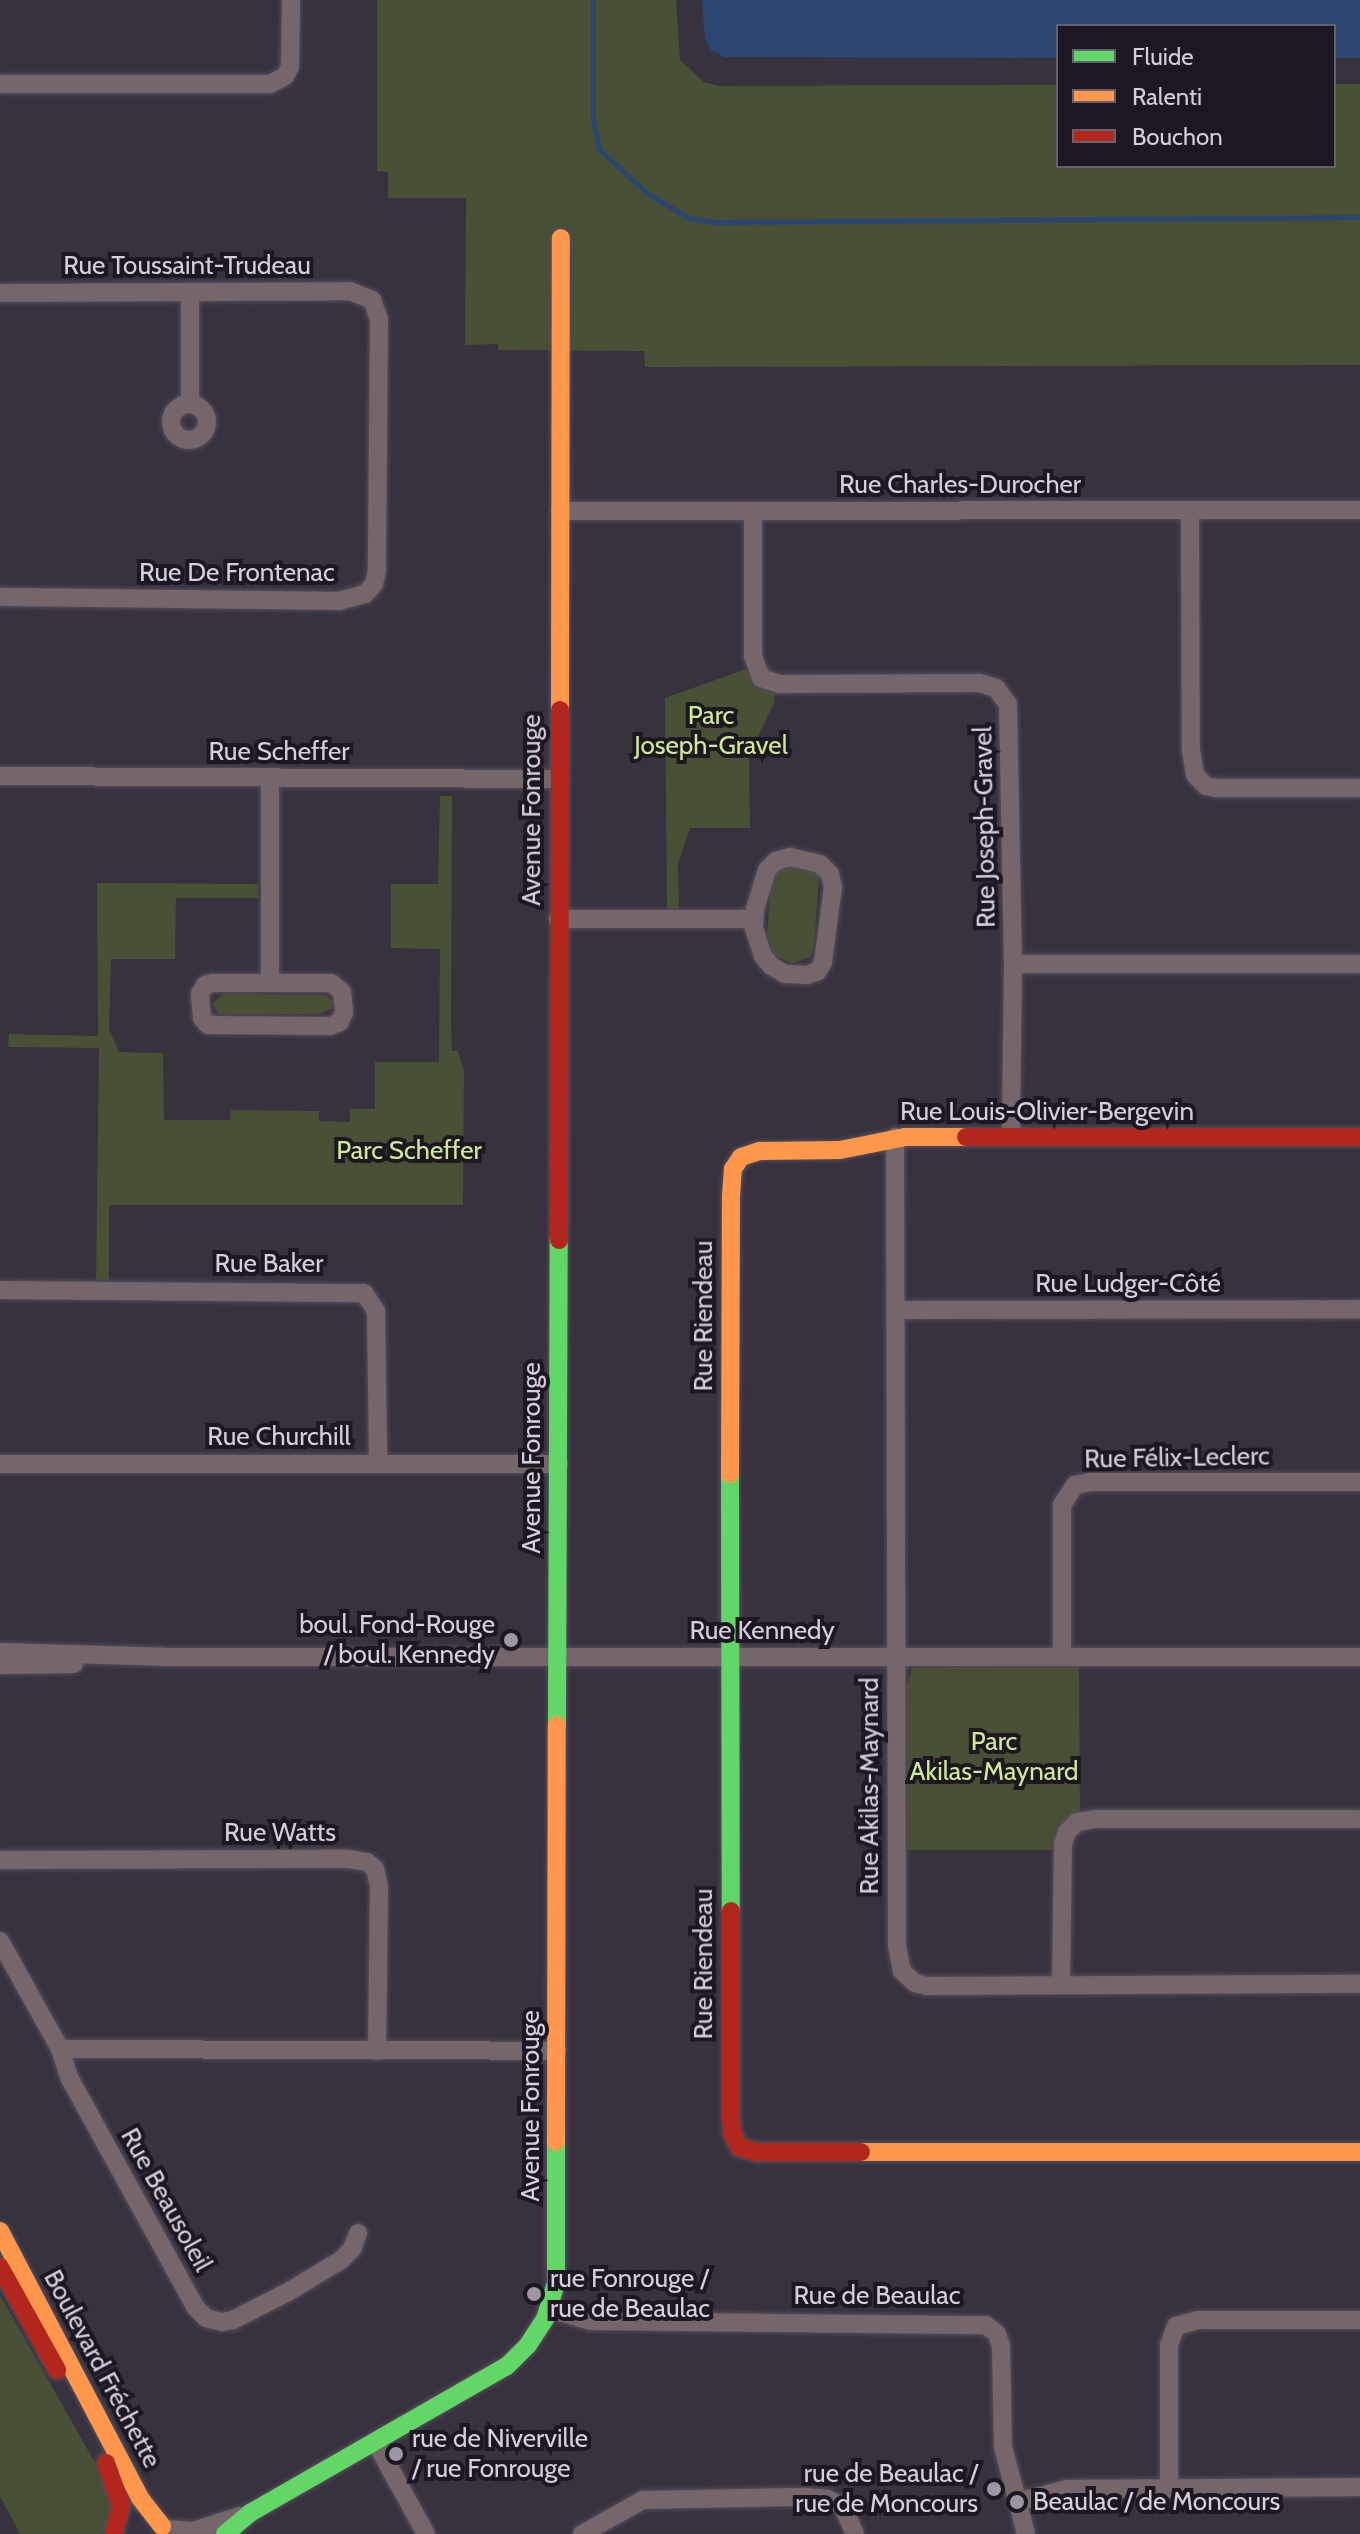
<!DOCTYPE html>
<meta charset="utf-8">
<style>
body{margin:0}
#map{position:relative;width:1360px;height:2534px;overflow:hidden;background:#38313e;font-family:Cabin,sans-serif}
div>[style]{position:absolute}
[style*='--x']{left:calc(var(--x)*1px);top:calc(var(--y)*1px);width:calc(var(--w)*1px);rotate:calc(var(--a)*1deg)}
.green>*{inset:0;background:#485035}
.water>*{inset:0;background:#2b4671}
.stream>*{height:5px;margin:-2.5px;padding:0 2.5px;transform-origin:2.5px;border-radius:2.5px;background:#2b4671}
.roads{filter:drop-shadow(0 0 2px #544e5a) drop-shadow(0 0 2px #544e5a)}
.street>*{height:18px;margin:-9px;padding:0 9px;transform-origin:9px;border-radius:9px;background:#75666b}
.street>.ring{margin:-9px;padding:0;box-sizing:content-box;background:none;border:18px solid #75666b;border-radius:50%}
.fast>*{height:18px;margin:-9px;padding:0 9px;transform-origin:9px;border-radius:9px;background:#63d668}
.slow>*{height:18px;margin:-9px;padding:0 9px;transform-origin:9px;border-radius:9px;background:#ff974d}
.jam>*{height:18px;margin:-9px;padding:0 9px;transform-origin:9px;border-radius:9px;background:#b3261e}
.dots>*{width:22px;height:22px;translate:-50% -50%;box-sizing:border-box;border:4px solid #1d1722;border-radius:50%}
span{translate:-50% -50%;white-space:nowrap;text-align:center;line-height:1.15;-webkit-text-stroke:8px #1d1722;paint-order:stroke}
.street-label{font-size:26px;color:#d6cddd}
.park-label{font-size:26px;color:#ceeb94}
.poi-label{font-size:26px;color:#d6cddd}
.right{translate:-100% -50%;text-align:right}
.left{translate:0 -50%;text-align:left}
.legend{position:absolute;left:1056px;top:24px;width:280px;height:144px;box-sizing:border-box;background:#1d1722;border:2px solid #67606d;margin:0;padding:10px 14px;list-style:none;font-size:24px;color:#d6cddd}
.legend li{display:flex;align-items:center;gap:16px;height:40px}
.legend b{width:40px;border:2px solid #67606d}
</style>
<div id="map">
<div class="green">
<div style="clip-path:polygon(377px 0,676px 0,680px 60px,704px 82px,719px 86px,1058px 85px,1058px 166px,1334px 166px,1334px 84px,1360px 84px,1360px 365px,645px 367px,644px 351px,498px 350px,498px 344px,465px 345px,466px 198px,388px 198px,388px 172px,377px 171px)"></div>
<div style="clip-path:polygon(746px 669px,757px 685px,775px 693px,774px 703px,749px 755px,750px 828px,690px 828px,678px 864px,679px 909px,667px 909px,665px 698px)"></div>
<div style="clip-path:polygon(440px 796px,452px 796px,451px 1023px,452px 1051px,458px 1051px,464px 1071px,463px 1205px,109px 1205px,109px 1280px,96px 1280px,99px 1048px,8px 1047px,9px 1034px,98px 1036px,97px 883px,258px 884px,258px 898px,176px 898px,175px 959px,111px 959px,109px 1029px,119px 1052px,163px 1053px,164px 1120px,230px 1120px,231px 1110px,319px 1111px,319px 1121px,350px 1122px,350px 1109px,375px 1109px,375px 1062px,439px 1062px,440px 949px,391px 948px,391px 884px,438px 884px)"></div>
<div style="clip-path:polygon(794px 865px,816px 870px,819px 877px,814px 948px,810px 957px,794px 963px,773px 956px,767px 935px,771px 882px,781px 868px)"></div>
<div style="clip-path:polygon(223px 994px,325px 995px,333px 1001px,333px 1008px,320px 1014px,218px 1014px,212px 1003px)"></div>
<div style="clip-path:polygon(1079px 1664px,1080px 1811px,1060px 1824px,1052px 1850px,907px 1850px,907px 1686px,912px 1668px)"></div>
<div style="clip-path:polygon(0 2295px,106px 2482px,113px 2522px,102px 2534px,20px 2534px,0 2496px)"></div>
</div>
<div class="water">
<div style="clip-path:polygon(702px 0,1360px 0,1360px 58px,1334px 58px,1334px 26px,1058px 26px,1058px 58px,724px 57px,711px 50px,705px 40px)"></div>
</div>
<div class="stream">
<div style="--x:593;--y:0;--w:118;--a:90"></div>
<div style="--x:593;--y:118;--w:32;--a:79"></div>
<div style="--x:599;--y:149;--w:67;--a:42.6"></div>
<div style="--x:648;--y:194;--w:48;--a:30.3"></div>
<div style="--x:689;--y:218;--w:25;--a:9"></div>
<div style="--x:714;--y:222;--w:646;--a:-0.44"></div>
</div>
<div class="roads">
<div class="street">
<div style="--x:0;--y:84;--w:270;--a:0"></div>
<div style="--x:270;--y:84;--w:17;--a:-28"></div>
<div style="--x:285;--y:76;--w:10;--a:-61"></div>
<div style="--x:290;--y:67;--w:67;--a:-89.1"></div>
<div style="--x:0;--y:293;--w:350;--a:-0.3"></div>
<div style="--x:350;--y:291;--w:24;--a:22"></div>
<div style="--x:372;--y:300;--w:20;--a:70"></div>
<div style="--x:379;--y:319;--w:252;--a:90.5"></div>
<div style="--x:377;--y:571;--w:13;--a:103"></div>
<div style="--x:374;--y:584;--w:13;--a:132"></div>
<div style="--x:365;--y:594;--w:27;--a:165"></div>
<div style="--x:339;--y:601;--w:339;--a:-179.3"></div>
<div style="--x:190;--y:404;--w:111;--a:-90"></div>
<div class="ring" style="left:171px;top:404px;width:18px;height:18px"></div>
<div style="--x:560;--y:511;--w:800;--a:-0.07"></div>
<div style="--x:753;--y:511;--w:145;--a:90"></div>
<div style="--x:753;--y:656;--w:23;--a:70"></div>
<div style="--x:761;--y:678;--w:20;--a:18"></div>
<div style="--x:780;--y:684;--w:199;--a:-0.3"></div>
<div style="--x:979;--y:683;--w:18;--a:16"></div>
<div style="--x:996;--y:688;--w:20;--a:53"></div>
<div style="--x:1008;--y:704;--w:260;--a:88.9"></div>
<div style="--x:1013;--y:964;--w:172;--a:90.7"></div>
<div style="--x:1190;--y:512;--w:238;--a:89.8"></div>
<div style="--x:1191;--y:750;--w:25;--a:81"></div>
<div style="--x:1195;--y:775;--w:16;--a:45"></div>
<div style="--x:1206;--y:786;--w:10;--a:11"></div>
<div style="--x:1216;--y:788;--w:144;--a:0"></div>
<div style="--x:0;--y:776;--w:558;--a:0.31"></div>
<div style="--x:270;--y:778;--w:205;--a:90"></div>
<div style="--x:790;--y:857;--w:31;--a:13"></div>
<div style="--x:820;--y:864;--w:14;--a:45"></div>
<div style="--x:830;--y:874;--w:13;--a:77"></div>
<div style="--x:833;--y:887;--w:76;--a:97.6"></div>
<div style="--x:823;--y:962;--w:10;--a:119"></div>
<div style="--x:818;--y:971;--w:12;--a:160"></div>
<div style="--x:807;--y:975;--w:22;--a:-177"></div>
<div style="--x:785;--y:974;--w:16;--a:-150"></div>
<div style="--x:771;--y:966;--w:13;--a:-129"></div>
<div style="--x:763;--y:956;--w:29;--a:-108"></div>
<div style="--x:754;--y:928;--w:19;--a:-87"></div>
<div style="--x:755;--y:909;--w:41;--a:-72.9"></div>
<div style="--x:767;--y:870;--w:13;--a:-45"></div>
<div style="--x:776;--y:861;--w:15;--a:-16"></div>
<div style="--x:558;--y:919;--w:195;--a:0"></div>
<div style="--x:1013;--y:964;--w:347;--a:0"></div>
<div style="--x:213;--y:983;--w:118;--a:0"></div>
<div style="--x:331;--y:983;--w:14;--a:39"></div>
<div style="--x:342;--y:992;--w:20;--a:84"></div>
<div style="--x:344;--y:1012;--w:11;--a:112"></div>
<div style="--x:340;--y:1022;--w:11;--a:158"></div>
<div style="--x:330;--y:1026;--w:122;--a:-179.5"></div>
<div style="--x:208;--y:1025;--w:9;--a:-131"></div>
<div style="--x:202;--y:1018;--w:24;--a:-95"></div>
<div style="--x:200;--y:994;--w:10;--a:-61"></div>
<div style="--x:205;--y:985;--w:8;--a:-14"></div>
<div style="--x:895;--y:1137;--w:809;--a:89.86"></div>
<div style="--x:897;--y:1946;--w:25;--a:79"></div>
<div style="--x:902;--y:1971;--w:18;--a:43"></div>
<div style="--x:915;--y:1983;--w:12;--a:14"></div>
<div style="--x:927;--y:1986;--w:433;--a:-0.3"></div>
<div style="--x:0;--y:1290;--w:364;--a:0.5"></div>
<div style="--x:364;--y:1293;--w:22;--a:56"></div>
<div style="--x:376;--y:1311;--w:152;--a:89.2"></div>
<div style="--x:896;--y:1310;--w:464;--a:-0.1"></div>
<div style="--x:0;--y:1464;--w:559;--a:0"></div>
<div style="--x:0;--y:1652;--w:164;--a:1.7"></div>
<div style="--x:164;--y:1657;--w:1196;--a:0"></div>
<div style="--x:1062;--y:1656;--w:151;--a:-90"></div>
<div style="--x:1062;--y:1505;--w:24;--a:-57"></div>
<div style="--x:1075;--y:1485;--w:16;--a:-11"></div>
<div style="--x:1091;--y:1482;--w:269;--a:0"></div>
<div style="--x:0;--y:1665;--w:74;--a:-0.8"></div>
<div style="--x:0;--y:1860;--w:348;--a:-0.2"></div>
<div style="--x:348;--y:1859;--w:19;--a:9"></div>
<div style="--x:367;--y:1862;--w:11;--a:41"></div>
<div style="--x:375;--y:1869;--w:18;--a:77"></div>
<div style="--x:379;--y:1887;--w:164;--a:90.7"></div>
<div style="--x:0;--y:1941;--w:124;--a:60.9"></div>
<div style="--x:60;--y:2049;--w:32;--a:72"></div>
<div style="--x:70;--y:2079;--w:261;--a:61.2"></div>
<div style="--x:196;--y:2308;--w:14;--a:45"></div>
<div style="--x:206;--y:2318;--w:16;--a:14"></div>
<div style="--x:222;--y:2322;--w:11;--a:-10"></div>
<div style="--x:233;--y:2320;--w:62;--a:-27"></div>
<div style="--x:288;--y:2292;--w:62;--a:-31.1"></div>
<div style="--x:341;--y:2260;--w:16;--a:-45"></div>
<div style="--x:352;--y:2249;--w:17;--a:-69"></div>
<div style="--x:1061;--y:1984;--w:140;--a:-89.2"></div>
<div style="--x:1063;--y:1844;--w:13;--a:-72"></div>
<div style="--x:1067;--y:1832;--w:14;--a:-45"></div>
<div style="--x:1077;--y:1822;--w:18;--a:-9"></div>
<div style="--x:1095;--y:1819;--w:265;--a:0"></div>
<div style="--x:60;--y:2049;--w:497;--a:0.2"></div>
<div style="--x:550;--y:2309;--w:43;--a:16.3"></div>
<div style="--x:591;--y:2321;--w:395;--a:0.6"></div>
<div style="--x:986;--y:2325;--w:14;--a:39"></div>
<div style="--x:997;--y:2334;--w:13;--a:72"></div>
<div style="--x:1001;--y:2346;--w:101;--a:88.9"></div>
<div style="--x:1003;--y:2447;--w:90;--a:75.2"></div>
<div style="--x:376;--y:2443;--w:104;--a:61.2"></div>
<div style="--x:1169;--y:2488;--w:143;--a:-90"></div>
<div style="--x:1169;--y:2345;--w:20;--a:-70"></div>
<div style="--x:1176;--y:2326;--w:23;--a:-15"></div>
<div style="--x:1198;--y:2320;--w:162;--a:0"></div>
<div style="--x:1017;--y:2502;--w:52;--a:-14.6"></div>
<div style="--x:1067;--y:2489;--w:293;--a:-0.4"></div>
<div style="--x:168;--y:2529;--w:25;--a:5"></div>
<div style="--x:193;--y:2531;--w:49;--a:-17.7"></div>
<div style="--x:582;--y:2534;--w:70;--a:-29.1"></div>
<div style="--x:643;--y:2500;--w:163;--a:-1.1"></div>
<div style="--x:806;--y:2497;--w:21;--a:5"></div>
<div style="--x:827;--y:2499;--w:16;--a:22"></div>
<div style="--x:842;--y:2505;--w:32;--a:66"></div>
</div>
<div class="fast">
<div style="--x:730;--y:1474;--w:437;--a:89.9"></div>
<div style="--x:557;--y:1725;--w:485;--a:-89.8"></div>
<div style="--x:225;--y:2534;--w:33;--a:-40"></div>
<div style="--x:250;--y:2513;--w:296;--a:-29.8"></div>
<div style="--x:507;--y:2366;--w:30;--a:-45"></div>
<div style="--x:528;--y:2345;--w:31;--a:-57"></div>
<div style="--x:545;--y:2319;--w:37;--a:-73"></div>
<div style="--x:556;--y:2284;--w:142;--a:-90"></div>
</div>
<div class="slow">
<div style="--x:560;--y:710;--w:472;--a:-89.9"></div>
<div style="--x:730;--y:1474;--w:278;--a:-89.8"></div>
<div style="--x:731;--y:1196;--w:27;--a:-86"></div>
<div style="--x:733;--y:1169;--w:14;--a:-56"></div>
<div style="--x:741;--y:1157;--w:20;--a:-18"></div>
<div style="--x:760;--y:1151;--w:80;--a:-0.7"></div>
<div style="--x:840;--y:1150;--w:66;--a:-11.3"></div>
<div style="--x:905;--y:1137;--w:61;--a:0"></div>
<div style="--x:556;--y:2142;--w:417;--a:-89.9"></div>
<div style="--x:861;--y:2152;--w:499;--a:0"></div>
<div style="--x:0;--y:2231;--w:301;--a:62.3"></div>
<div style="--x:140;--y:2498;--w:36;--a:52"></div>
</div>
<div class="jam">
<div style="--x:966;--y:1137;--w:394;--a:0"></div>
<div style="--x:559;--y:1240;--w:530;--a:-89.89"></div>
<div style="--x:731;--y:1911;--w:207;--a:90"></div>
<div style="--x:731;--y:2118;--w:15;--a:86"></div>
<div style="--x:732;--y:2133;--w:16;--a:63"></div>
<div style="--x:739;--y:2147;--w:19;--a:16"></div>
<div style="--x:757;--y:2152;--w:104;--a:0"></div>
<div style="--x:0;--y:2267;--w:118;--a:61"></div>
<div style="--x:106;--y:2463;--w:45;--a:70.3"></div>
<div style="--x:121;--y:2505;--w:30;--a:104"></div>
</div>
</div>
<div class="dots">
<div style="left:511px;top:1640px;background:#9f96a5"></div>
<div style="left:534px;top:2294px;background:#9f96a5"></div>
<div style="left:396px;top:2454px;background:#9f96a5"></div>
<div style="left:994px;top:2489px;background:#9f96a5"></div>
<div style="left:1017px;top:2502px;background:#9f96a5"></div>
</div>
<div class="street-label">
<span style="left:187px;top:266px">Rue Toussaint-Trudeau</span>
<span style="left:960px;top:485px">Rue Charles-Durocher</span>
<span style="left:237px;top:573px">Rue De Frontenac</span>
<span style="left:279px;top:752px">Rue Scheffer</span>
<span style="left:532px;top:810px;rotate:-90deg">Avenue Fonrouge</span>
<span style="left:985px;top:827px;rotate:-91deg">Rue Joseph-Gravel</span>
<span style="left:1047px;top:1112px">Rue Louis-Olivier-Bergevin</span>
<span style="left:269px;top:1264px">Rue Baker</span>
<span style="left:1128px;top:1284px">Rue Ludger-Côté</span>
<span style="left:704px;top:1316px;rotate:-90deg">Rue Riendeau</span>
<span style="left:279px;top:1437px">Rue Churchill</span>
<span style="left:532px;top:1458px;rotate:-90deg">Avenue Fonrouge</span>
<span style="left:1177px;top:1458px;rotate:-1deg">Rue Félix-Leclerc</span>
<span style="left:762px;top:1631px">Rue Kennedy</span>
<span style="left:870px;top:1786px;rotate:-90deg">Rue Akilas-Maynard</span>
<span style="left:280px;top:1833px">Rue Watts</span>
<span style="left:704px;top:1964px;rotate:-90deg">Rue Riendeau</span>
<span style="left:531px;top:2106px;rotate:-90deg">Avenue Fonrouge</span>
<span style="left:166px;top:2200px;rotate:61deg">Rue Beausoleil</span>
<span style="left:877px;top:2296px">Rue de Beaulac</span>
<span style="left:102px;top:2369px;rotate:62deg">Boulevard Fréchette</span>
</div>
<div class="park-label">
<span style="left:711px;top:731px">Parc<br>Joseph-Gravel</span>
<span style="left:409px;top:1151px">Parc Scheffer</span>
<span style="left:994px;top:1757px">Parc<br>Akilas-Maynard</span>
</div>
<div class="poi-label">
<span class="right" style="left:495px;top:1640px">boul. Fond-Rouge<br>/ boul. Kennedy</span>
<span class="left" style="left:550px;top:2294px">rue Fonrouge /<br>rue de Beaulac</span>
<span class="left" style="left:412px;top:2454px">rue de Niverville<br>/ rue Fonrouge</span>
<span class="right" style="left:978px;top:2489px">rue de Beaulac /<br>rue de Moncours</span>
<span class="left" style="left:1033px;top:2502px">Beaulac / de Moncours</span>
</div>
<ul class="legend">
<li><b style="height:10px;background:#63d668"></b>Fluide</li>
<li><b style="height:10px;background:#ff974d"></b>Ralenti</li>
<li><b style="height:10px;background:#b3261e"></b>Bouchon</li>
</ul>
</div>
